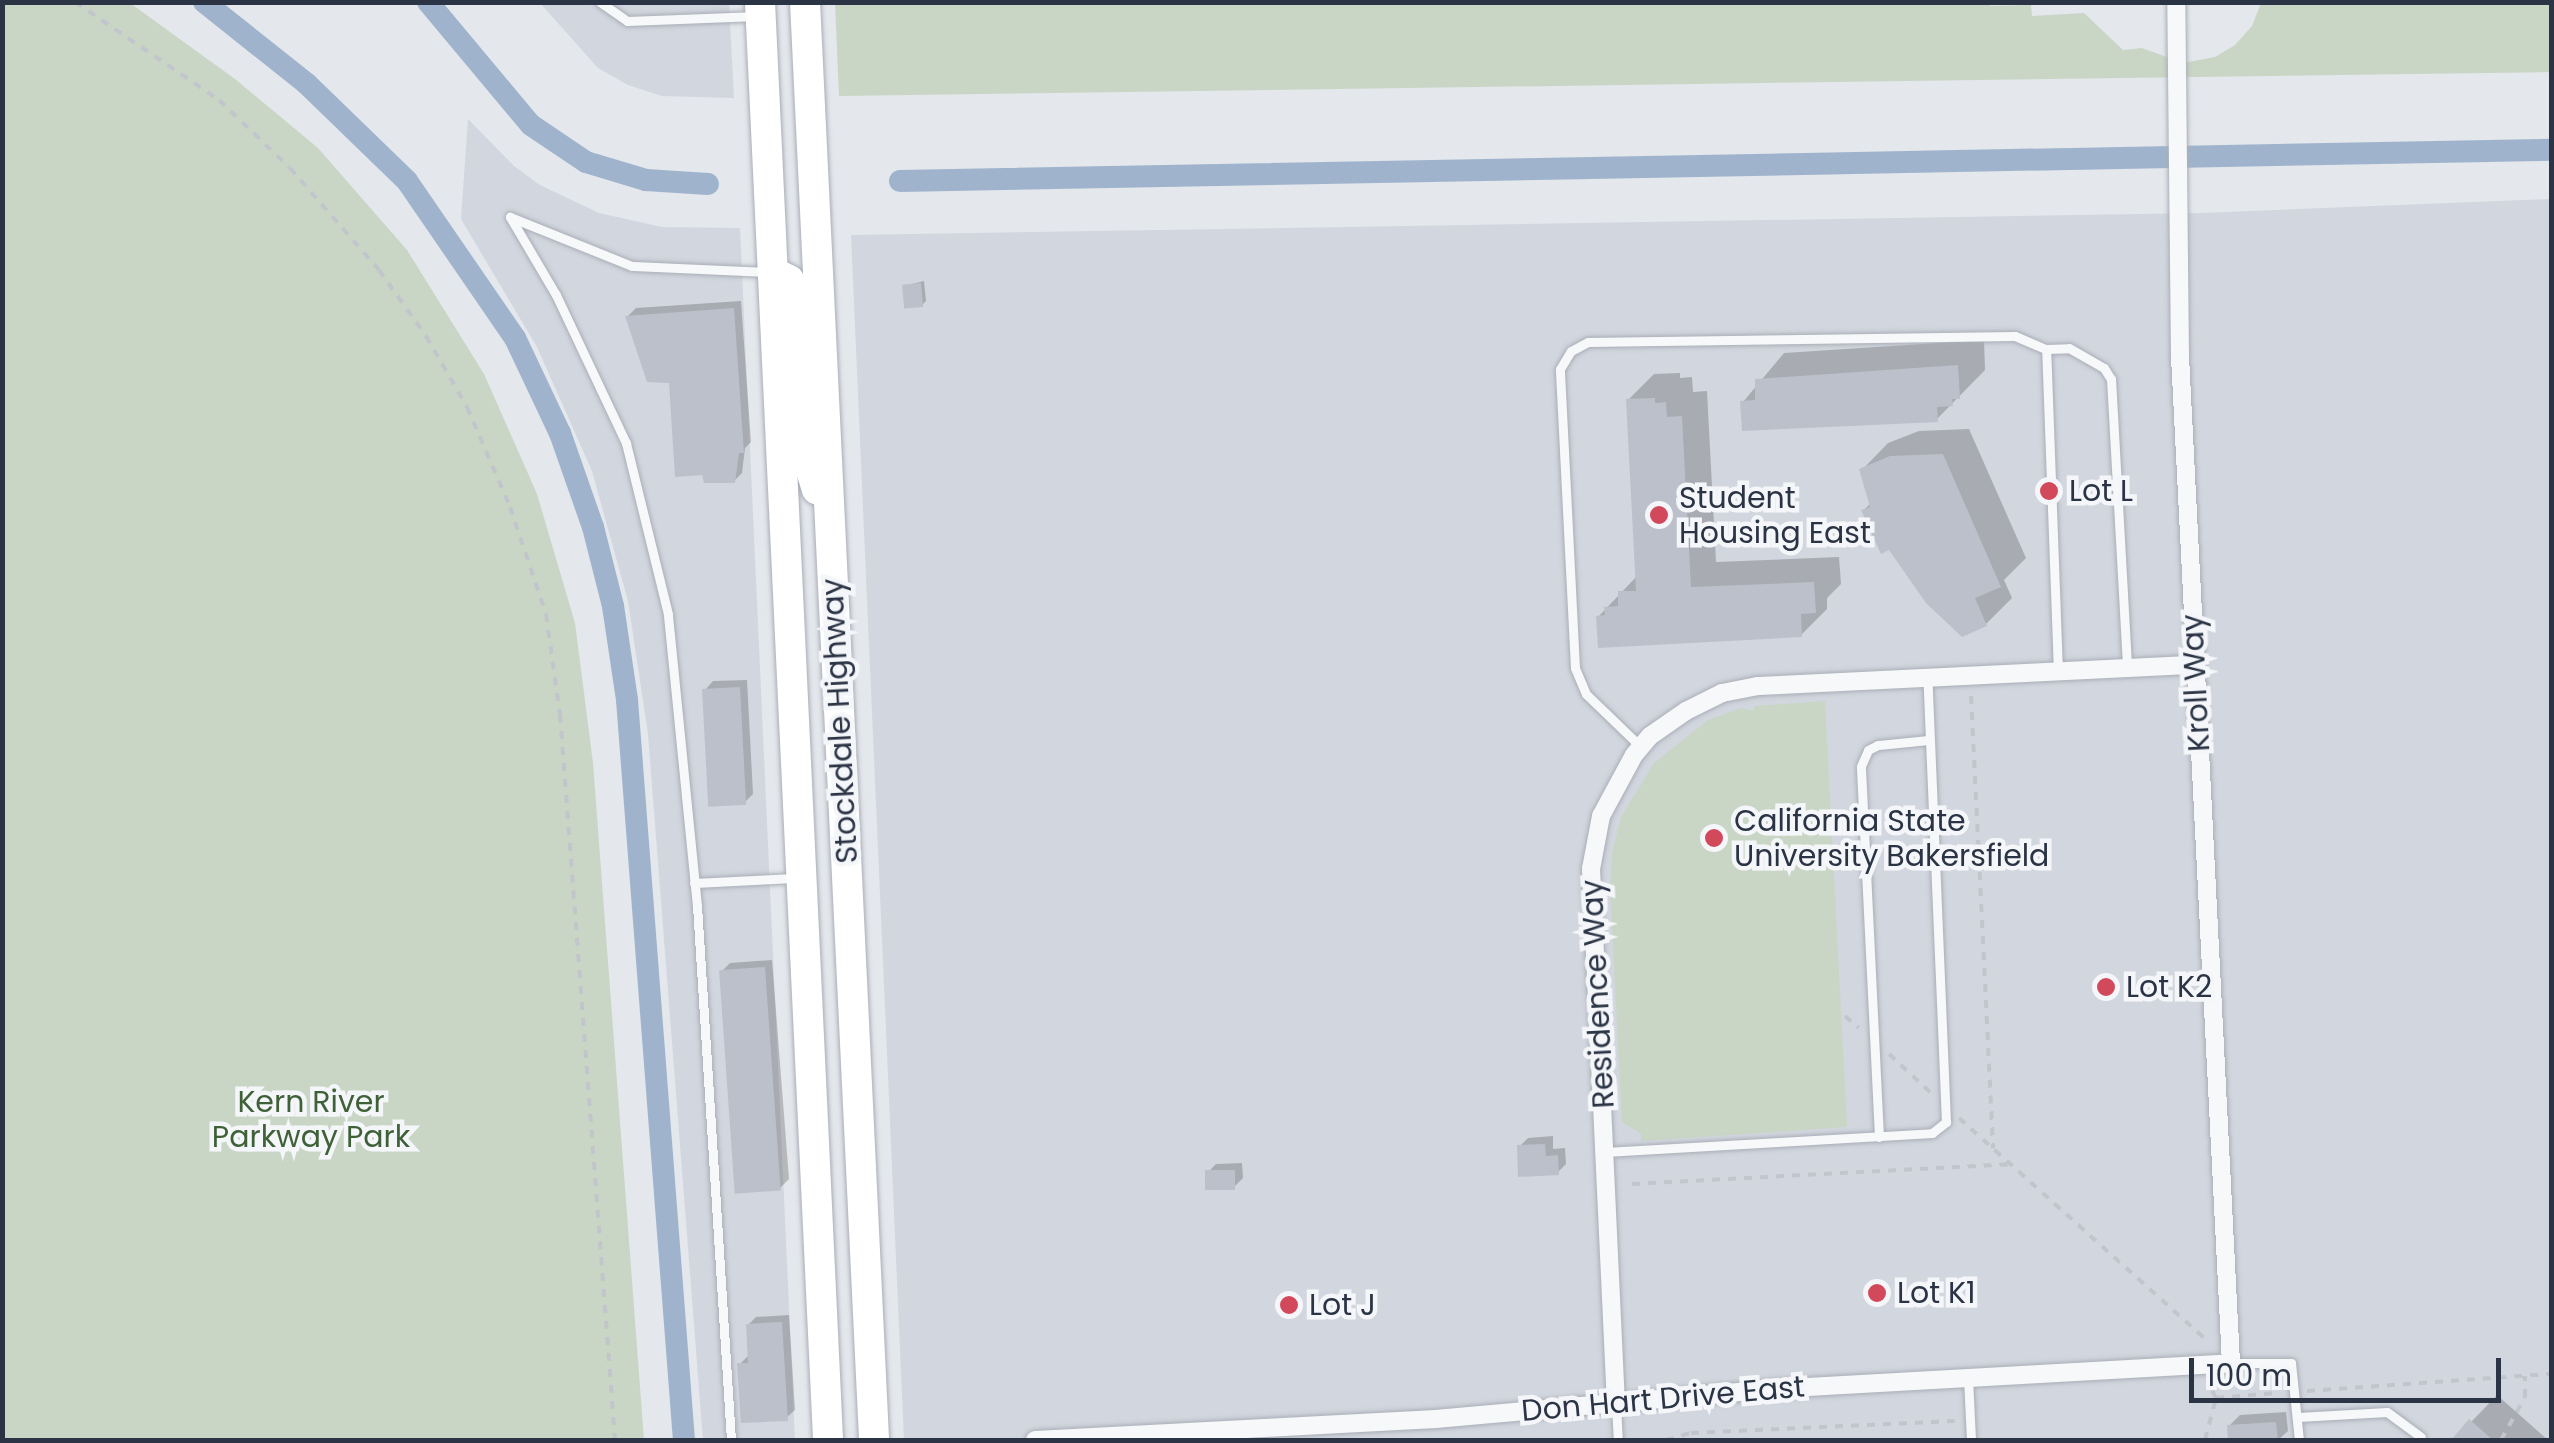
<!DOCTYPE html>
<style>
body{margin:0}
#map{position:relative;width:2554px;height:1443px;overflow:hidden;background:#e4e7ec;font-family:Poppins,sans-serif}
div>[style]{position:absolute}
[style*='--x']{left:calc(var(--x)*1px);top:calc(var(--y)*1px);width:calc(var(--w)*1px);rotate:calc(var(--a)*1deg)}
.built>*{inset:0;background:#d2d6de}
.green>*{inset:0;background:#c9d6c5}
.shadow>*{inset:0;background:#0003}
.canal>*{height:22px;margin:-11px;padding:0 11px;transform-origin:11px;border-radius:11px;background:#9fb4cc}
.building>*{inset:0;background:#bbc0ca;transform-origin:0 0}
.path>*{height:4px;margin-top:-2px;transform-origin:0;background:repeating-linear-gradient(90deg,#c2c5cb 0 8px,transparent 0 16px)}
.roads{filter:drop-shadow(0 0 2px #a9aeb7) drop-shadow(0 0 2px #a9aeb7)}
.service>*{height:9px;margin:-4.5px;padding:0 4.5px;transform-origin:4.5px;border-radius:4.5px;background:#f7f8fa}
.minor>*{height:18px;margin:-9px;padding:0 9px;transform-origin:9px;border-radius:9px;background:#f7f8fa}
.primary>*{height:30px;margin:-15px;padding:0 15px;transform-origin:15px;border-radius:15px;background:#fff}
.dots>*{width:28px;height:28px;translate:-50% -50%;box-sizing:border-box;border:5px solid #f4f6f9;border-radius:50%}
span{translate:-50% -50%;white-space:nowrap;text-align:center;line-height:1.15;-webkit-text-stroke:9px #f4f6f9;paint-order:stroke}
.poi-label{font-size:30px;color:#2b3445}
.left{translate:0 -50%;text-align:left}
.street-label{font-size:30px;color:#2b3445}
.park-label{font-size:30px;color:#3f6138}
.frame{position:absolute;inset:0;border:5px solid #2b3445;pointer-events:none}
.scale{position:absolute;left:2189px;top:1358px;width:312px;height:45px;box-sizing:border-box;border:5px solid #2b3445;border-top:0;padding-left:12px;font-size:30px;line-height:35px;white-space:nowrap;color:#2b3445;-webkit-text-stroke:8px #f4f6f9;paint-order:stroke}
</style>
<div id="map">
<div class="built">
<div style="clip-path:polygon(540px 3px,729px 3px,734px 98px,662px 96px,628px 85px,598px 68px)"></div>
<div style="clip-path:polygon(468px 119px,514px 166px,540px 185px,599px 213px,662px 227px,740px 228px,795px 1440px,703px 1440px,648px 734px,628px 601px,592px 471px,537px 347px,461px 219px)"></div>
<div style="clip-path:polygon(2551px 199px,2551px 1440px,904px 1440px,851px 235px,2201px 213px)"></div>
</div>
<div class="green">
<div style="clip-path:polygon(3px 2px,130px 3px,235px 79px,318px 148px,407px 250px,484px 374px,537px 494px,575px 623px,593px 763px,644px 1440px,3px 1440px)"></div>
<div style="clip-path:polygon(1989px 2px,1990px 6px,2031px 5px,2032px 16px,2084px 13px,2123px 50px,2142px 48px,2183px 63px,2215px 57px,2235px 45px,2252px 26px,2261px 3px,2551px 2px,2552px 72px,839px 96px,835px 3px)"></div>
<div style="clip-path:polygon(1825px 701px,1847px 1127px,1641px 1141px,1641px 1134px,1622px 1122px,1610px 890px,1612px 853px,1621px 817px,1654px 763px,1708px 720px,1741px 708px,1754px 711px,1754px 706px)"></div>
</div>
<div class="shadow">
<div style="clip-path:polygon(924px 281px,926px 301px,922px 305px,904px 286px)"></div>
<div style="clip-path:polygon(741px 301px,751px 442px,745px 448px,742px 473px,734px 481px,628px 316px,636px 308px)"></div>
<div style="clip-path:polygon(1984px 340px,1985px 370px,1936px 420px,1743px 402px,1784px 353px)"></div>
<div style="clip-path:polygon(1680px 373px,1680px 378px,1692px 377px,1693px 392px,1707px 391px,1716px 562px,1839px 557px,1841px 584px,1827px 598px,1827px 609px,1801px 635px,1599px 616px,1638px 575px,1628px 400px,1654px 374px)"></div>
<div style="clip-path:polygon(1969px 429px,2026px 558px,2004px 580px,2012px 598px,1986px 624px,1864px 510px,1871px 503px,1862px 470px,1888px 443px,1919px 431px)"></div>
<div style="clip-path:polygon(747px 680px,753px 794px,745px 802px,705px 690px,713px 681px)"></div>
<div style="clip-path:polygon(772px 960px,789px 1179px,780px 1188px,722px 971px,730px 963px)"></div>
<div style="clip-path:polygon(1553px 1136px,1553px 1149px,1565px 1148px,1566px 1164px,1558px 1172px,1520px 1146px,1528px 1138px)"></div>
<div style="clip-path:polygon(1242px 1163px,1243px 1178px,1234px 1187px,1208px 1172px,1216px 1164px)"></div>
<div style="clip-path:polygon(789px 1315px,795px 1410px,786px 1418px,740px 1364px,748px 1356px,748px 1325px,756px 1317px)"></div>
<div style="clip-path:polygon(2497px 1395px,2548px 1440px,2454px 1440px)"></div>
<div style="clip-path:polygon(2286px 1412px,2288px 1431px,2278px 1440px,2230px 1440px,2229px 1426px,2240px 1415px)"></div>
</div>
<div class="canal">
<div style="--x:204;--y:2;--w:132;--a:38.5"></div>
<div style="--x:307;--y:84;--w:139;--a:44.1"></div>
<div style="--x:407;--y:181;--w:191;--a:55.5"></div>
<div style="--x:515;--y:338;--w:105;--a:64.7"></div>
<div style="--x:560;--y:433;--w:100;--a:70.7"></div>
<div style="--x:593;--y:527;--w:81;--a:75.8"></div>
<div style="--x:613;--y:606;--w:95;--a:81.5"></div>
<div style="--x:627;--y:700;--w:742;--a:85.6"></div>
<div style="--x:428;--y:2;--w:160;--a:50.1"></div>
<div style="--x:531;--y:125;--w:66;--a:33.9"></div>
<div style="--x:586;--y:162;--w:63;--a:16.7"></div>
<div style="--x:646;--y:180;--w:62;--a:3.7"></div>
<div style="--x:900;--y:181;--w:1652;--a:-1.08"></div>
</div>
<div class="building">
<div style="left:921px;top:283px;width:24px;height:19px;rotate:85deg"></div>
<div style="clip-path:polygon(734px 308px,744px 453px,739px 453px,735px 483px,704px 483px,702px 475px,675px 477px,669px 383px,647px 382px,625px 316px)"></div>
<div style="clip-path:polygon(1958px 365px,1960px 399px,1952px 399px,1953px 406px,1937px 407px,1938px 422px,1742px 431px,1740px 401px,1755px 400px,1755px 379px)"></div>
<div style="clip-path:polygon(1655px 398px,1655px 403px,1666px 402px,1667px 417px,1682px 416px,1691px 587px,1814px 582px,1816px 613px,1801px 614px,1802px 637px,1598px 648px,1596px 616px,1605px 615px,1604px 607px,1618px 606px,1618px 591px,1636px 591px,1626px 399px)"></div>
<div style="clip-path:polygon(1943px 454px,2001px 587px,1975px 598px,1987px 626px,1962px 637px,1926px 603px,1889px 550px,1881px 554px,1861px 510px,1870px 507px,1859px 469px,1890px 456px)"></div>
<div style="left:740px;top:687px;width:118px;height:38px;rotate:87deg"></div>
<div style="left:765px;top:967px;width:224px;height:46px;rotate:86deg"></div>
<div style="clip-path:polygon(1545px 1144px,1546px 1156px,1558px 1155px,1559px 1175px,1518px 1177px,1517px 1145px)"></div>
<div style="left:1235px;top:1170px;width:20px;height:30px;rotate:90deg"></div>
<div style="clip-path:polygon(782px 1322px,788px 1421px,741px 1423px,737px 1363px,748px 1363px,746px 1324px)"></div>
<div style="clip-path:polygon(2469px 1419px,2493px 1440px,2451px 1440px)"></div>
<div style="clip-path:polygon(2276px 1422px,2278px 1440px,2228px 1440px,2227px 1425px)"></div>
</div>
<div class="path">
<div style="--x:75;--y:2;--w:174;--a:34.2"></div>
<div style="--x:219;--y:100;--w:98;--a:43.8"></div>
<div style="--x:290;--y:168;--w:135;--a:48.9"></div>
<div style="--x:379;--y:270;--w:81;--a:54.5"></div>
<div style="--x:426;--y:336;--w:82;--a:60"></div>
<div style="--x:467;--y:407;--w:109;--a:66.7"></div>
<div style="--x:510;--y:507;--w:113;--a:71.4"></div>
<div style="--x:546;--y:614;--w:102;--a:82.1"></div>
<div style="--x:560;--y:715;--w:727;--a:85.66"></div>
<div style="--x:1971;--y:696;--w:453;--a:87.2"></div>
<div style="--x:1845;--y:1016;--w:18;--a:41"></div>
<div style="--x:1889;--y:1054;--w:56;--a:42.8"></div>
<div style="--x:1959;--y:1118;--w:331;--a:41.9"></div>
<div style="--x:1632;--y:1184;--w:379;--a:-3"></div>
<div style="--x:2307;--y:1391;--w:246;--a:-4"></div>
<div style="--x:2216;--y:1398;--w:61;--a:-4.7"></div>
<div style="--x:1666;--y:1440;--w:26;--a:-16"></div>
<div style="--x:1691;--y:1433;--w:264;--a:-2.6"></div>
<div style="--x:2205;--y:1440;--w:43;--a:-75.3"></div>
<div style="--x:2216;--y:1398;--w:16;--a:-117"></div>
<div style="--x:2501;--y:1440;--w:49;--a:-60.8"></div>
<div style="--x:2525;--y:1397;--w:21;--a:-90"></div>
</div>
<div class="roads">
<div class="service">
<div style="--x:600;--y:2;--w:33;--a:35"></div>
<div style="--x:627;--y:21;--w:131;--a:-2.2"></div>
<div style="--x:2058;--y:672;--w:323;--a:-92.1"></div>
<div style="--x:2046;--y:349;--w:23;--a:-2"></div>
<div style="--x:2069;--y:348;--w:40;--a:29.7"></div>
<div style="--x:2104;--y:368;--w:13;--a:58"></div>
<div style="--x:2111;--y:379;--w:290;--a:86.8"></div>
<div style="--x:1641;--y:747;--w:76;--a:-136.1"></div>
<div style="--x:1586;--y:694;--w:28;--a:-113"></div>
<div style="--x:1575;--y:668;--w:299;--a:-92.9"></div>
<div style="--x:1560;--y:369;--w:21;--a:-59"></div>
<div style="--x:1571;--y:351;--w:19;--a:-28"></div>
<div style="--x:1588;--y:342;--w:427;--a:-0.8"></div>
<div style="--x:2015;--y:336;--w:34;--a:23"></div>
<div style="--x:694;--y:883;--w:100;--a:-2.9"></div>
<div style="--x:1879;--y:1137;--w:371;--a:-92.8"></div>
<div style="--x:1861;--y:766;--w:17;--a:-66"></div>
<div style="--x:1868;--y:750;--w:11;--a:-27"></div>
<div style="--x:1878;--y:745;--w:51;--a:-5.6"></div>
<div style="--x:1605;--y:1152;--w:328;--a:-3.3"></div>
<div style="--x:1932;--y:1133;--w:18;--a:-38"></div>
<div style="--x:1946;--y:1122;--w:445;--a:-92.4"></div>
<div style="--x:2231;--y:1363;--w:60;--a:0"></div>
<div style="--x:2291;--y:1363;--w:77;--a:84.1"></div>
<div style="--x:1968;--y:1378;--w:62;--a:87.2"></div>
<div style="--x:1616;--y:1405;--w:35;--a:87"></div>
<div style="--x:2298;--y:1417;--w:89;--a:-3.2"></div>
<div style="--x:2387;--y:1412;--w:42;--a:36.3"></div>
<div style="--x:731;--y:1440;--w:535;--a:-93.64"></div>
<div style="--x:697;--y:906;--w:293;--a:-95.7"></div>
<div style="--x:668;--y:614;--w:176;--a:-103.8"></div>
<div style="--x:626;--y:443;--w:164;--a:-115.3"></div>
<div style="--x:556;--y:295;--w:91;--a:-120.5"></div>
<div style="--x:510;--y:217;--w:131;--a:21.9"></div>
<div style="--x:632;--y:266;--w:137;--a:2.5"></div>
</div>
<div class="minor">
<div style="--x:1616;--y:1405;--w:537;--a:-92.67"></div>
<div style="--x:1591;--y:869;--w:54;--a:-79.3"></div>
<div style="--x:1601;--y:816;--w:69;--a:-61.6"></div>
<div style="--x:1634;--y:755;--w:25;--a:-50"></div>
<div style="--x:1650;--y:736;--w:44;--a:-34.8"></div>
<div style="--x:1686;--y:711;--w:40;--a:-26.6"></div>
<div style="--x:1722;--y:693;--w:37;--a:-11"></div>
<div style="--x:1758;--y:686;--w:438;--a:-2.8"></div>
<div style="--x:1035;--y:1440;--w:402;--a:-3"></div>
<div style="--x:1436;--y:1419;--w:337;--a:-5.1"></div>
<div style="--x:1772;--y:1389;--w:460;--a:-3.2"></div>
<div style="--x:2231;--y:1363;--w:1007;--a:-92.9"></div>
<div style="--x:2180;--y:357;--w:355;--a:-90.6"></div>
</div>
<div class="primary">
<div style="--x:760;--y:2;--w:1440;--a:87.29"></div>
<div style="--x:805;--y:2;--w:1440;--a:87.25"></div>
<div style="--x:773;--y:272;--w:18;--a:27"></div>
<div style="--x:789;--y:280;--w:22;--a:68"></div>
<div style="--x:797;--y:300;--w:154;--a:86.7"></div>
<div style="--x:806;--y:454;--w:37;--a:73"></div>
</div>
</div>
<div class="dots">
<div style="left:2049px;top:491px;background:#d1495b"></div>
<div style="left:1659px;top:515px;background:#d1495b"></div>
<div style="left:1714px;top:838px;background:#d1495b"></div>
<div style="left:2106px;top:987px;background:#d1495b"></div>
<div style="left:1877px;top:1293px;background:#d1495b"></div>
<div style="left:1289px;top:1305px;background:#d1495b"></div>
</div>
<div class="poi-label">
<span class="left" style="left:2069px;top:491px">Lot L</span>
<span class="left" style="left:1679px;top:515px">Student<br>Housing East</span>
<span class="left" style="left:1734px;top:838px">California State<br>University Bakersfield</span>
<span class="left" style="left:2126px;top:987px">Lot K2</span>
<span class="left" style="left:1897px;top:1293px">Lot K1</span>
<span class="left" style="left:1309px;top:1305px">Lot J</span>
</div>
<div class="street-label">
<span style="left:2196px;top:683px;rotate:-93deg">Kroll Way</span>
<span style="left:840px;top:721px;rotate:-93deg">Stockdale Highway</span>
<span style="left:1598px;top:994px;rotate:-93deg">Residence Way</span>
<span style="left:1663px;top:1399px;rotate:-5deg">Don Hart Drive East</span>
</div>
<div class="park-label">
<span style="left:311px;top:1119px">Kern River<br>Parkway Park</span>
</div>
<div class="frame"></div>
<div class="scale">100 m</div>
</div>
